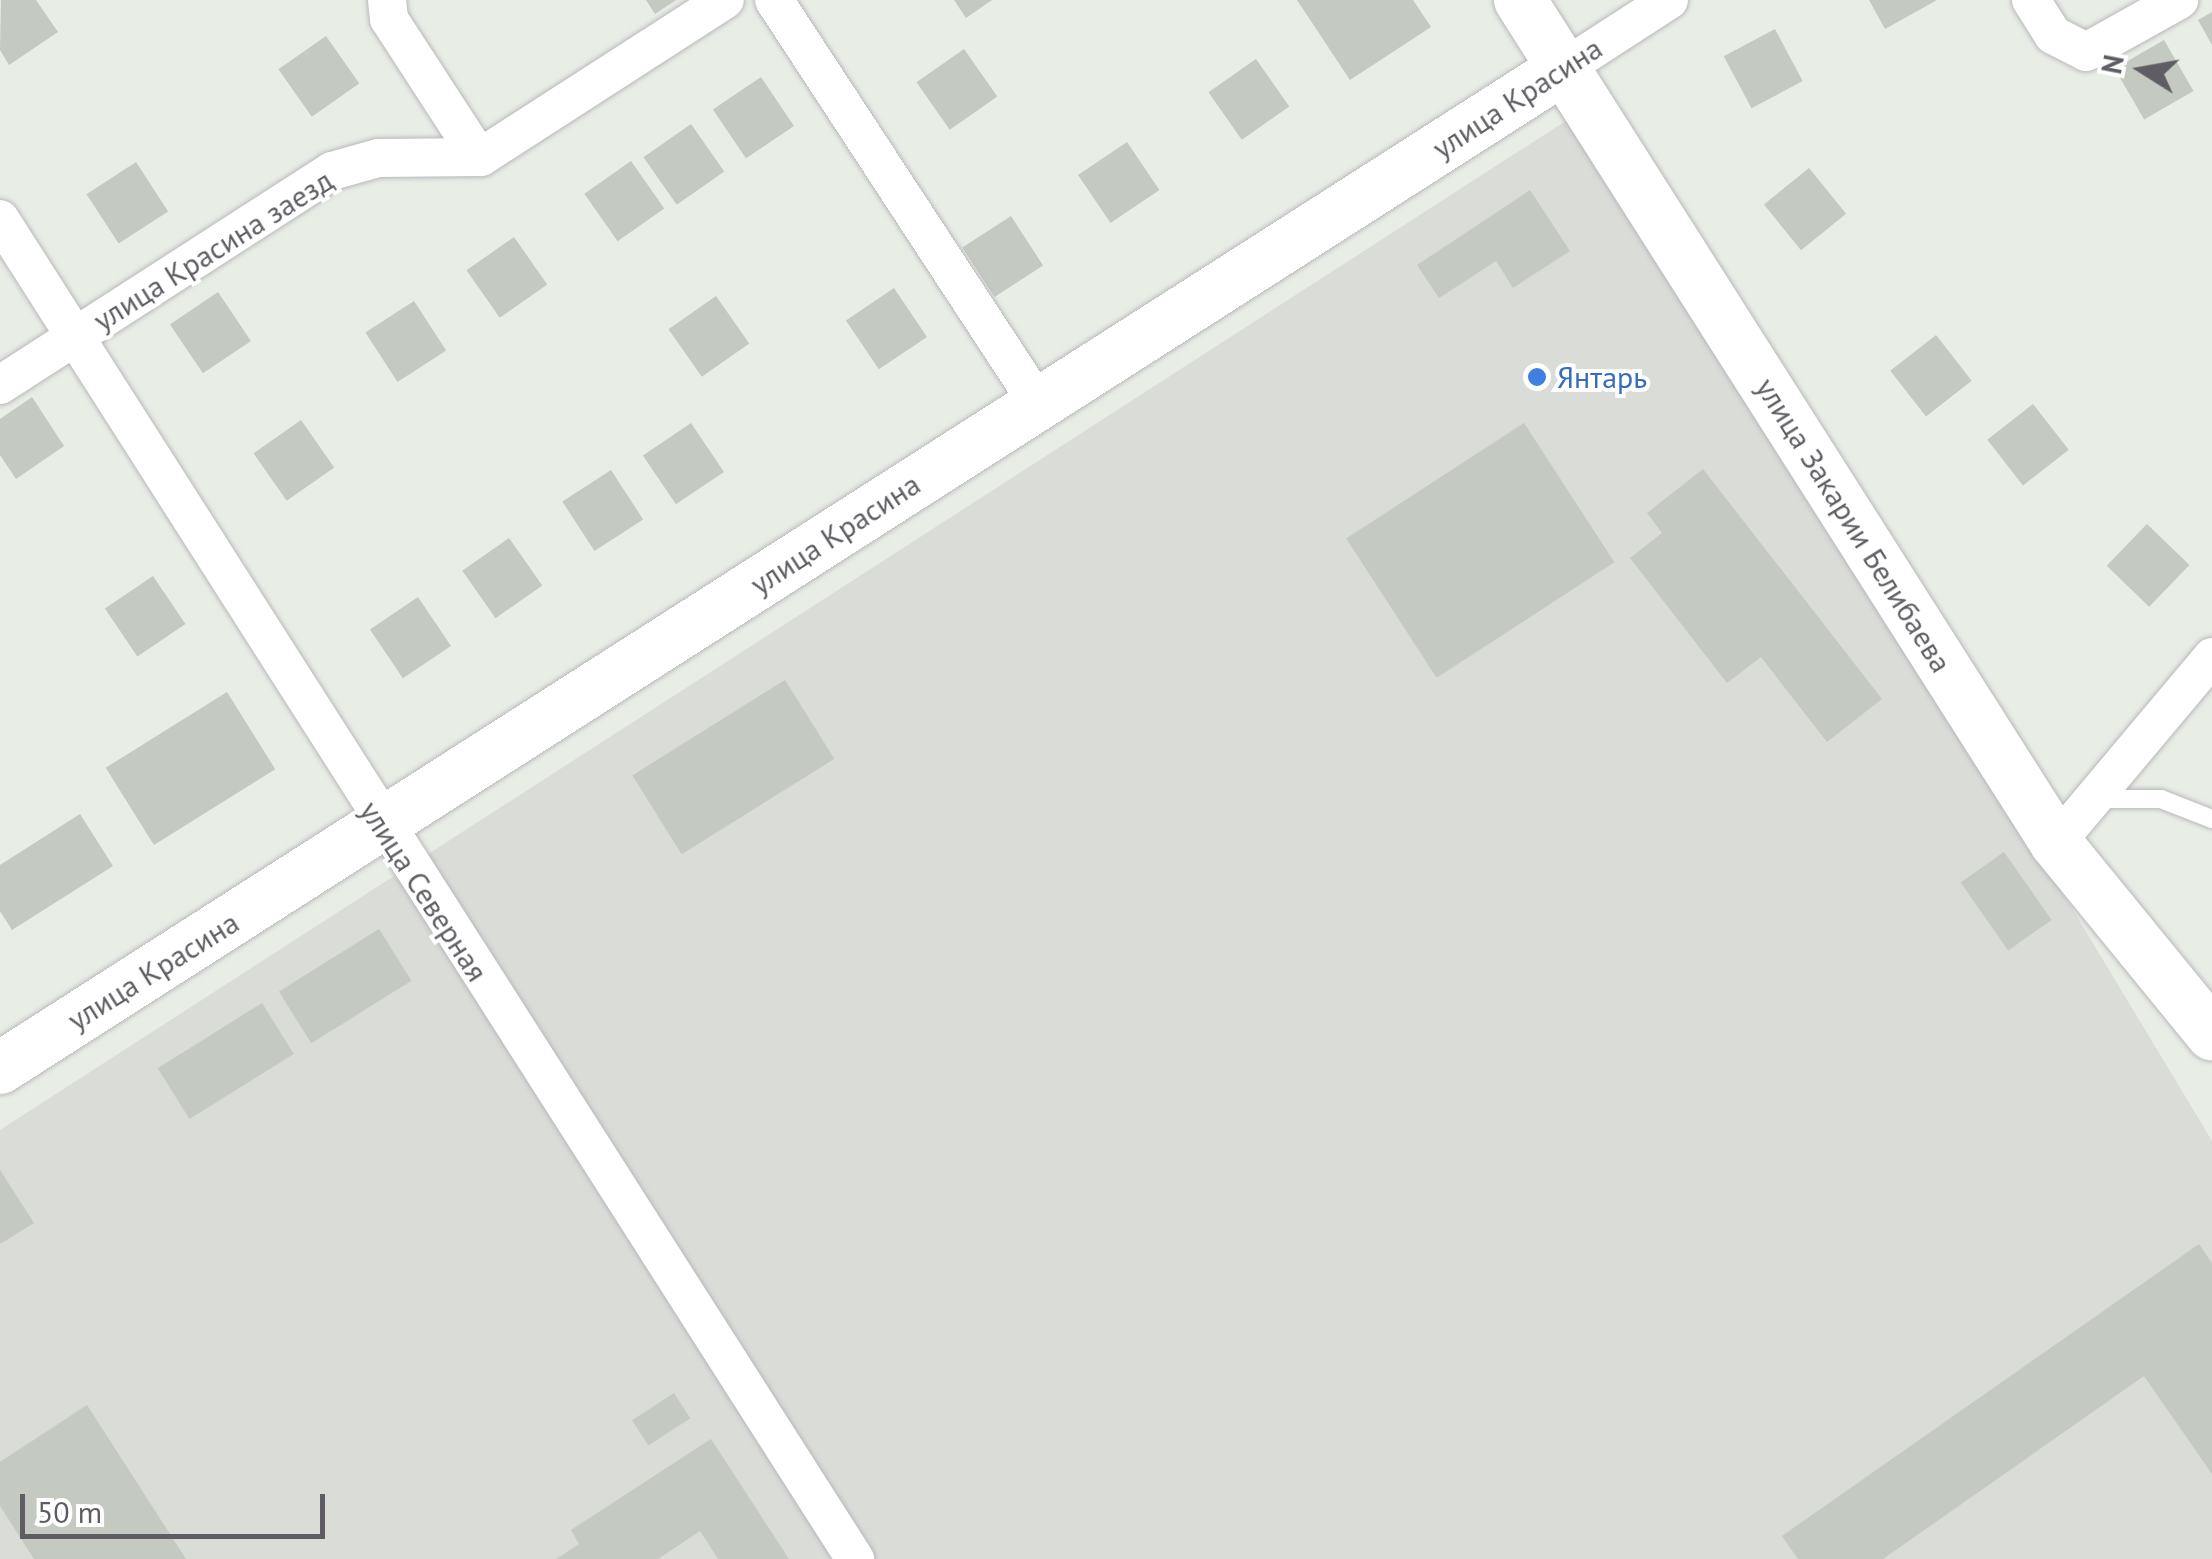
<!DOCTYPE html>
<meta charset="utf-8">
<style>
body{margin:0}
#map{position:relative;width:2212px;height:1559px;overflow:hidden;background:#e8ede5;font-family:"PT Sans",sans-serif}
div>[style]{position:absolute}
[style*='--x']{left:calc(var(--x)*1px);top:calc(var(--y)*1px);width:calc(var(--w)*1px);rotate:calc(var(--a)*1deg)}
.industrial>*{inset:0;background:#d9dcd7}
.building>*{inset:0;background:#c4c9c1;transform-origin:0 0}
.roads{filter:drop-shadow(0 0 2px #b9b7bd) drop-shadow(0 0 2px #b9b7bd)}
.lane>*{height:18px;margin:-9px;padding:0 9px;transform-origin:9px;border-radius:9px;background:#fff}
.street>*{height:38px;margin:-19px;padding:0 19px;transform-origin:19px;border-radius:19px;background:#fff}
.secondary>*{height:52px;margin:-26px;padding:0 26px;transform-origin:26px;border-radius:26px;background:#fff}
.dots>*{width:28px;height:28px;translate:-50% -50%;box-sizing:border-box;border:5px solid #fff;border-radius:50%}
span{translate:-50% -50%;white-space:nowrap;text-align:center;line-height:1.15;-webkit-text-stroke:8px #fff;paint-order:stroke}
.street-label{font-size:30px;color:#5f5d63}
.shop-label{font-size:30px;color:#366cbe}
.left{translate:0 -50%;text-align:left}
.north{position:absolute;left:2092px;top:20px;width:100px;height:100px;-webkit-text-stroke:8px #fff;paint-order:stroke;rotate:281deg;font-size:28px;font-weight:700;line-height:40px;text-align:center;color:#5f5d63}
.north::after{content:'';display:block;margin:auto;width:35px;height:45px;background:#5f5d63;clip-path:polygon(50% 0,100% 100%,50% 72%,0 100%)}
.scale{position:absolute;left:20px;top:1494px;width:305px;height:45px;box-sizing:border-box;border:5px solid #5f5d63;border-top:0;padding-left:12px;font-size:30px;line-height:35px;white-space:nowrap;color:#5f5d63;-webkit-text-stroke:8px #fff;paint-order:stroke}
</style>
<div id="map">
<div class="industrial">
<div style="clip-path:polygon(1589px 106px,2212px 1141px,2212px 1559px,0 1559px,0 1130px)"></div>
</div>
<div class="building">
<div style="clip-path:polygon(1px 0,36px 0,58px 32px,9px 65px,0 50px)"></div>
<div style="clip-path:polygon(646px 0,676px 0,655px 14px)"></div>
<div style="clip-path:polygon(954px 0,992px 0,966px 18px)"></div>
<div style="clip-path:polygon(1297px 0,1413px 0,1431px 27px,1350px 80px)"></div>
<div style="clip-path:polygon(1869px 0,1937px 0,1885px 29px)"></div>
<div style="clip-path:polygon(2212px 12px,2212px 45px,2198px 20px)"></div>
<div style="left:1775px;top:29px;width:59px;height:58px;rotate:62deg"></div>
<div style="left:326px;top:36px;width:58px;height:58px;rotate:55deg"></div>
<div style="left:2164px;top:40px;width:59px;height:57px;rotate:60deg"></div>
<div style="left:964px;top:49px;width:58px;height:58px;rotate:55deg"></div>
<div style="left:1256px;top:59px;width:58px;height:58px;rotate:55deg"></div>
<div style="left:761px;top:77px;width:59px;height:58px;rotate:56deg"></div>
<div style="left:691px;top:124px;width:58px;height:58px;rotate:55deg"></div>
<div style="left:1127px;top:142px;width:58px;height:59px;rotate:56deg"></div>
<div style="left:631px;top:161px;width:58px;height:57px;rotate:55deg"></div>
<div style="left:136px;top:162px;width:59px;height:59px;rotate:57deg"></div>
<div style="left:1809px;top:168px;width:59px;height:58px;rotate:51deg"></div>
<div style="clip-path:polygon(1530px 190px,1570px 251px,1513px 288px,1496px 261px,1439px 298px,1417px 265px)"></div>
<div style="left:1011px;top:216px;width:59px;height:58px;rotate:57deg"></div>
<div style="left:514px;top:237px;width:58px;height:58px;rotate:55deg"></div>
<div style="left:894px;top:288px;width:59px;height:58px;rotate:56deg"></div>
<div style="left:218px;top:292px;width:59px;height:58px;rotate:56deg"></div>
<div style="left:716px;top:296px;width:58px;height:58px;rotate:55deg"></div>
<div style="left:414px;top:301px;width:59px;height:58px;rotate:57deg"></div>
<div style="left:1936px;top:335px;width:58px;height:58px;rotate:52deg"></div>
<div style="clip-path:polygon(32px 397px,64px 446px,16px 479px,0 455px,0 419px)"></div>
<div style="left:2033px;top:404px;width:58px;height:58px;rotate:52deg"></div>
<div style="left:301px;top:420px;width:58px;height:58px;rotate:55deg"></div>
<div style="left:691px;top:423px;width:59px;height:58px;rotate:56deg"></div>
<div style="left:1524px;top:423px;width:166px;height:212px;rotate:57deg"></div>
<div style="clip-path:polygon(1703px 469px,1882px 699px,1827px 742px,1761px 657px,1727px 683px,1630px 558px,1662px 533px,1647px 513px)"></div>
<div style="left:611px;top:470px;width:59px;height:58px;rotate:57deg"></div>
<div style="left:2147px;top:524px;width:59px;height:58px;rotate:44deg"></div>
<div style="left:509px;top:538px;width:58px;height:57px;rotate:55deg"></div>
<div style="left:153px;top:576px;width:58px;height:58px;rotate:56deg"></div>
<div style="left:418px;top:597px;width:59px;height:58px;rotate:56deg"></div>
<div style="left:785px;top:680px;width:93px;height:180px;rotate:58deg"></div>
<div style="left:227px;top:692px;width:91px;height:143px;rotate:58deg"></div>
<div style="clip-path:polygon(80px 814px,113px 866px,12px 930px,0 911px,0 865px)"></div>
<div style="left:2004px;top:852px;width:83px;height:53px;rotate:55deg"></div>
<div style="left:379px;top:929px;width:61px;height:118px;rotate:58deg"></div>
<div style="left:262px;top:1003px;width:60px;height:123px;rotate:58deg"></div>
<div style="clip-path:polygon(0 1170px,34px 1223px,0 1244px)"></div>
<div style="clip-path:polygon(2199px 1244px,2212px 1263px,2212px 1474px,2144px 1376px,1883px 1559px,1798px 1559px,1782px 1536px)"></div>
<div style="left:674px;top:1393px;width:30px;height:50px;rotate:57deg"></div>
<div style="clip-path:polygon(87px 1405px,186px 1559px,34px 1559px,0 1506px,0 1462px)"></div>
<div style="clip-path:polygon(711px 1439px,789px 1559px,718px 1559px,700px 1531px,658px 1559px,556px 1559px,579px 1544px,571px 1530px)"></div>
</div>
<div class="roads">
<div class="lane">
<div style="--x:2097;--y:799;--w:64;--a:0"></div>
<div style="--x:2161;--y:799;--w:55;--a:21.4"></div>
</div>
<div class="street">
<div style="--x:387;--y:0;--w:19;--a:84"></div>
<div style="--x:389;--y:19;--w:163;--a:57"></div>
<div style="--x:774;--y:0;--w:482;--a:56.8"></div>
<div style="--x:2031;--y:0;--w:41;--a:57.8"></div>
<div style="--x:2053;--y:35;--w:37;--a:27"></div>
<div style="--x:2086;--y:52;--w:107;--a:-29.2"></div>
<div style="--x:1564;--y:68;--w:125;--a:-32.9"></div>
<div style="--x:0;--y:219;--w:1590;--a:57.46"></div>
<div style="--x:0;--y:385;--w:395;--a:-32.8"></div>
<div style="--x:332;--y:171;--w:48;--a:-15.8"></div>
<div style="--x:378;--y:158;--w:103;--a:-0.6"></div>
<div style="--x:481;--y:157;--w:290;--a:-32.8"></div>
<div style="--x:2056;--y:843;--w:243;--a:-50"></div>
</div>
<div class="secondary">
<div style="--x:1520;--y:0;--w:999;--a:57.55"></div>
<div style="--x:2056;--y:843;--w:247;--a:50.8"></div>
<div style="--x:0;--y:1068;--w:1856;--a:-32.59"></div>
</div>
</div>
<div class="dots">
<div style="left:1537px;top:377px;background:#3f7fe0"></div>
</div>
<div class="street-label">
<span style="left:1517px;top:98px;rotate:-33deg">улица Красина</span>
<span style="left:213px;top:250px;rotate:-32deg">улица Красина заезд</span>
<span style="left:1854px;top:525px;rotate:58deg">улица Закарии Белибаева</span>
<span style="left:835px;top:534px;rotate:-33deg">улица Красина</span>
<span style="left:424px;top:891px;rotate:57deg">улица Северная</span>
<span style="left:153px;top:971px;rotate:-32deg">улица Красина</span>
</div>
<div class="shop-label">
<span class="left" style="left:1557px;top:377px">Янтарь</span>
</div>
<div class="north">N</div>
<div class="scale">50 m</div>
</div>
